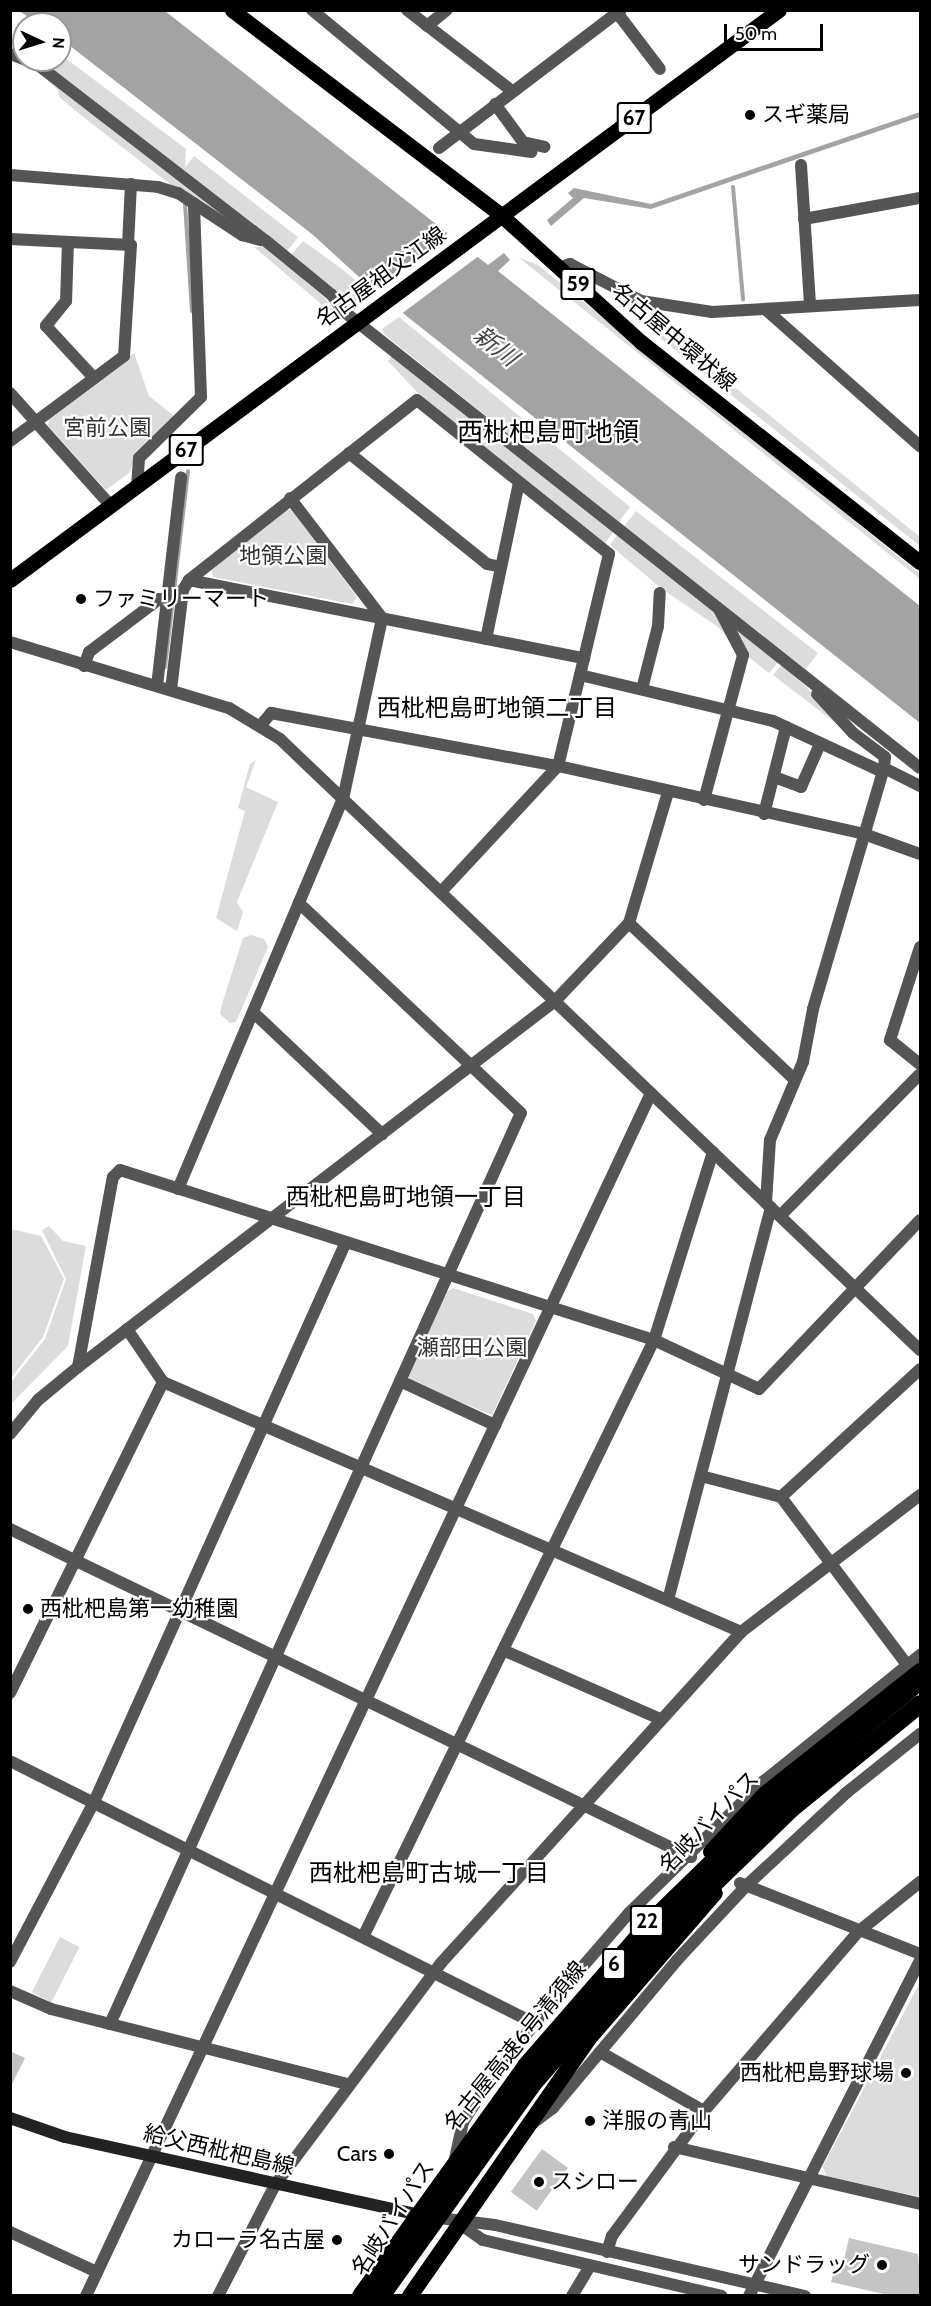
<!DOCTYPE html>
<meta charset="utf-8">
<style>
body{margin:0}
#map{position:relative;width:931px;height:2306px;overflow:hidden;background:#fff;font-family:Cabin,"Noto Sans JP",sans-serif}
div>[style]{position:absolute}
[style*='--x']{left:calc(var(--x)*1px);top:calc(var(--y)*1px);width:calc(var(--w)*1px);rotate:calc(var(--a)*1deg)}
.green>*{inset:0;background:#dcdcdc;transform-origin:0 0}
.water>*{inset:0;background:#a3a3a3}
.pier>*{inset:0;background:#fff}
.stream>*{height:4px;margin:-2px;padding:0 2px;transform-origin:2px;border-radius:2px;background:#a3a3a3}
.building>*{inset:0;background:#c4c4c4;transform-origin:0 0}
.minor>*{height:12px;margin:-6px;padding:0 6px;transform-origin:6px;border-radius:6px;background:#555}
.tertiary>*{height:12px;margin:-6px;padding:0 6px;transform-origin:6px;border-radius:6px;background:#555}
.secondary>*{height:12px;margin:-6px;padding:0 6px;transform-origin:6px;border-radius:6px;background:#222}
.primary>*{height:15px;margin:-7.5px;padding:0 7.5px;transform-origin:7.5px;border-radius:7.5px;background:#000}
.trunk>*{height:16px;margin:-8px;padding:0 8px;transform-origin:8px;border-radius:8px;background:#000}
.motorway>*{height:18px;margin:-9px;padding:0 9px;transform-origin:9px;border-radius:9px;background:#000}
.dots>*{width:16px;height:16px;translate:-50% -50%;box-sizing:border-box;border:3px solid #fff;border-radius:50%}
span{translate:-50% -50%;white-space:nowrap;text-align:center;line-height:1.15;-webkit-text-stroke:4.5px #fff;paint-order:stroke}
.shield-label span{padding:2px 4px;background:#fff;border:2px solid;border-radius:4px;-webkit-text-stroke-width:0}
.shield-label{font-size:21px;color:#000;font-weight:700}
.poi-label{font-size:22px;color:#000}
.left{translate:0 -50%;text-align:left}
.right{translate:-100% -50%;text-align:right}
.street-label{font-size:22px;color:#000}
.park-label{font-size:22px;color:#333}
.water-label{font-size:24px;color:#444;font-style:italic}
.neighbourhood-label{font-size:24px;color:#000}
.quarter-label{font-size:26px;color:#000}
.frame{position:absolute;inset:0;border:12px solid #000;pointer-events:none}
.north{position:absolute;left:12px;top:12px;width:60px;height:60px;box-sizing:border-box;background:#fff;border:2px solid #999;border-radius:50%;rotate:94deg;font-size:16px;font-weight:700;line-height:24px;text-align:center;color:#000}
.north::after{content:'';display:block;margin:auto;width:21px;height:27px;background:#000;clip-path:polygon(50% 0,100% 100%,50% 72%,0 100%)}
.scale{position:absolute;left:724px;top:24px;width:99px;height:27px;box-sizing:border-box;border:3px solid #000;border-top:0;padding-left:8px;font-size:18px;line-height:21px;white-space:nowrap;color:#000;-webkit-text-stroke:4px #fff;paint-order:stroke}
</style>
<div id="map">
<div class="green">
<div style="clip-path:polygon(60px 54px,186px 149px,185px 172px,39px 60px,60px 60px)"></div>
<div style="clip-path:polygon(37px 70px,240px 225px,179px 191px,91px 123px,59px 97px,58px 90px)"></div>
<div style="left:194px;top:156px;width:132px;height:22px;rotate:38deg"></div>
<div style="clip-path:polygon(303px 241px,338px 266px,369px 291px,347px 307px,338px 292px,291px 255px)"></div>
<div style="clip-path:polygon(254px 247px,265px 247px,325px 298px,337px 317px,333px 320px,319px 302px)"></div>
<div style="clip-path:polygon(518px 257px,538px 265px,920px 574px,920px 579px)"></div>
<div style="clip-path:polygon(620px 306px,717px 373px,920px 537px,920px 546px)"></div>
<div style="clip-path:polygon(399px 317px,630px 507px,619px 522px,385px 335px,382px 329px)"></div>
<div style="clip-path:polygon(134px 353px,149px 396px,174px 416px,135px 458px,129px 473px,106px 490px,48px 426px,49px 418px)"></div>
<div style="clip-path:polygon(393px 354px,614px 531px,605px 543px,417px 392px,388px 361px)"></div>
<div style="clip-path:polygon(286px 510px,292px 510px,357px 597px,352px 604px,213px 577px,211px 567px)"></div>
<div style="left:636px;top:511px;width:231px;height:20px;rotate:38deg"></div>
<div style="clip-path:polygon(618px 534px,715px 612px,739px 650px,718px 627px,662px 589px,610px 545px)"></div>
<div style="clip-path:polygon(727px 620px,779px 661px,769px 673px,746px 655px)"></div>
<div style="clip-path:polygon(782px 664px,789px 669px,850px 734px,773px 675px)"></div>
<div style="clip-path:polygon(256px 760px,246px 787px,278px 802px,237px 902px,243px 912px,237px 931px,216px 918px,245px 811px,238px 808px,250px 764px)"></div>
<div style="clip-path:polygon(251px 935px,264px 939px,268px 947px,236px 1022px,230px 1023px,220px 1014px,222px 1004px,243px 938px)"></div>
<div style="clip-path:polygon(49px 1226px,63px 1241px,86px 1246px,68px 1346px,11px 1404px,11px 1382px,45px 1339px,66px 1279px,42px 1230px)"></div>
<div style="clip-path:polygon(11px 1229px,41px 1236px,64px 1279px,43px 1337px,11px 1378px)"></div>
<div style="clip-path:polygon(453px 1288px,533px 1314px,536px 1321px,492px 1415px,411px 1382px,408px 1375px,446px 1292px)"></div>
<div style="left:60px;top:1937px;width:22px;height:62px;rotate:27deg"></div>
<div style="clip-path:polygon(920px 1982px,920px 2197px,826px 2176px,823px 2166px)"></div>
</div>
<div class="water">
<div style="clip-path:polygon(19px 11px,165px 11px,488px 265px,504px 253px,510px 260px,498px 271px,920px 606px,920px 723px,370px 287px,312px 234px,60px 38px,60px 24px,39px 24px)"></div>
<div style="clip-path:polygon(920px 112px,920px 117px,651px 209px,584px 198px,551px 226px,547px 220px,573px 198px,568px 193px,574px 188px,651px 204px)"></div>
</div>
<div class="pier">
<div style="clip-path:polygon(452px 230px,480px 255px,400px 315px,370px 291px)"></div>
</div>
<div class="stream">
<div style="--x:733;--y:187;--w:113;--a:84.9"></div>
<div style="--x:185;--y:203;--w:108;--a:86.3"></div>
<div style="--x:165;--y:667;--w:197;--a:-83.3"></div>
</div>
<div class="building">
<div style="clip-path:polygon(10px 2051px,25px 2058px,10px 2088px)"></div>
<div style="left:542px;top:2149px;width:32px;height:53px;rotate:36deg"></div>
<div style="clip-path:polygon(849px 2238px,918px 2254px,921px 2295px,888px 2295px,831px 2282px,834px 2271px,841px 2273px)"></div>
</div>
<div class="minor">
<div style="--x:312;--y:10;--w:210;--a:39.6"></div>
<div style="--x:474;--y:144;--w:58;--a:8"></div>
<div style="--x:407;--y:10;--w:133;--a:37.6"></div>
<div style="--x:615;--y:10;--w:74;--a:52.7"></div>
<div style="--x:427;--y:26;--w:26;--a:-39"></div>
<div style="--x:10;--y:54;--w:30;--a:21"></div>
<div style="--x:38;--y:65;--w:288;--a:37.7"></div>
<div style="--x:266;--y:241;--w:85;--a:39.3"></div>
<div style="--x:332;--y:295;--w:18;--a:56"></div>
<div style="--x:342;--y:310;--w:737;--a:38.39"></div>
<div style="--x:495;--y:104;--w:47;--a:53.6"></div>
<div style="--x:523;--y:142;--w:22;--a:13"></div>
<div style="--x:439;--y:148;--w:228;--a:-37.2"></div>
<div style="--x:801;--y:165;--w:141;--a:86.3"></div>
<div style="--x:10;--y:175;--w:148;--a:4.6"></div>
<div style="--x:158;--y:187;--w:21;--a:17"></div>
<div style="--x:178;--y:193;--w:77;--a:33.3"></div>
<div style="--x:242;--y:235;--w:20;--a:15"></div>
<div style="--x:804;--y:219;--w:118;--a:-10.3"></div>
<div style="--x:10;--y:239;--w:121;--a:2.8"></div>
<div style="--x:131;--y:245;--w:111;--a:93.6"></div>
<div style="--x:124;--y:356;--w:142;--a:143.3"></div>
<div style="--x:68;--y:242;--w:59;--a:91.9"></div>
<div style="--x:66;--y:301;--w:32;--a:129"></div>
<div style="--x:46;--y:326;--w:71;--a:47.3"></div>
<div style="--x:128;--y:245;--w:61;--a:-87.2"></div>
<div style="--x:559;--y:268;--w:12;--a:-20"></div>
<div style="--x:570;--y:264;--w:80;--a:27.5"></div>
<div style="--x:641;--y:301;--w:72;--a:8.8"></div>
<div style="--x:712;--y:312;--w:208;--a:-3.3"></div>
<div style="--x:765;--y:309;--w:207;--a:41.5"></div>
<div style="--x:10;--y:393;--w:152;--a:48.2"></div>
<div style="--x:349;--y:453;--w:177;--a:38.8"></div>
<div style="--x:487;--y:564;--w:14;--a:12"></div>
<div style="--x:137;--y:487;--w:29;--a:-86"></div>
<div style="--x:139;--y:458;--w:87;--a:-44.5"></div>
<div style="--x:201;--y:397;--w:194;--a:-92.1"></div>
<div style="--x:189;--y:580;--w:403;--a:11.2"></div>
<div style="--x:486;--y:639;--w:160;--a:-78.1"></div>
<div style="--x:84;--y:666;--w:15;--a:-70"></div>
<div style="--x:89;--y:652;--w:88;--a:-37.1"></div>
<div style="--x:159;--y:599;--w:8;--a:7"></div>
<div style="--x:580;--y:675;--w:198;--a:13.4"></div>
<div style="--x:773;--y:721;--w:121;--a:24.9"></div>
<div style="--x:157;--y:686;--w:210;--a:-83.4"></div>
<div style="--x:642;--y:689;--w:65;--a:-75.7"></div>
<div style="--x:658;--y:626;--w:33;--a:-87"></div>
<div style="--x:171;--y:690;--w:101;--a:-83.2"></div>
<div style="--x:183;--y:590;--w:12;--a:-59"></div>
<div style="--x:189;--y:580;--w:290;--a:-38.3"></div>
<div style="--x:417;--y:400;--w:246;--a:38.7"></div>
<div style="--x:609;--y:554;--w:218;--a:103.5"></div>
<div style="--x:558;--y:766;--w:172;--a:132.9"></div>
<div style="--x:261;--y:725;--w:16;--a:-50"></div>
<div style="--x:271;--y:713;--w:292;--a:10.5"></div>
<div style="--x:558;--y:766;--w:313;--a:12.5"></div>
<div style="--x:864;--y:834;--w:59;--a:19.7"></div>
<div style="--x:884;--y:768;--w:40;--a:26.6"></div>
<div style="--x:774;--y:777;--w:29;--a:20"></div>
<div style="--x:801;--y:787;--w:47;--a:-66.2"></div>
<div style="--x:704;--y:800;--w:150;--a:-74.9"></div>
<div style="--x:743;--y:655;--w:50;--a:-117.6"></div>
<div style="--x:764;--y:814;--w:90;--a:-75.8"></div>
<div style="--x:629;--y:923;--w:228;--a:43.4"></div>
<div style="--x:920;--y:947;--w:98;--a:107.9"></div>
<div style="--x:890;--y:1040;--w:38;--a:39"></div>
<div style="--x:555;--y:1001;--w:108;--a:-46.5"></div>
<div style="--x:629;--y:923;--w:137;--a:-73.4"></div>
<div style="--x:253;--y:1012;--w:178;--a:43.4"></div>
<div style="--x:178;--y:1189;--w:423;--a:-67.1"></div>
<div style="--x:343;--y:799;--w:185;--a:-77.8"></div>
<div style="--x:382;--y:618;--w:151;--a:-127.5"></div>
<div style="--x:766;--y:1203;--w:63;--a:-86.4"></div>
<div style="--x:770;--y:1140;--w:85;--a:-67.1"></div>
<div style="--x:803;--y:1062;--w:54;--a:-79.3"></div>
<div style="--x:813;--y:1009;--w:251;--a:-73.6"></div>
<div style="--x:884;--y:768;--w:11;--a:-85"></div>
<div style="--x:885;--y:757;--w:40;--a:-143"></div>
<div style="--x:853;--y:733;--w:53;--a:-132.7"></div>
<div style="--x:780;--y:1216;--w:199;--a:-45.4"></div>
<div style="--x:127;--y:1329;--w:64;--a:55.8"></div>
<div style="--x:163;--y:1382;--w:630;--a:23.39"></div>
<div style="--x:78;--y:1367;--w:193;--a:-79.6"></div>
<div style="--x:113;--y:1177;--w:10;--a:-45"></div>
<div style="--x:120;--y:1170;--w:560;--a:17.66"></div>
<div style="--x:654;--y:1340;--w:116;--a:25"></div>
<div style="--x:759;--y:1389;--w:233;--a:-46.4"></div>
<div style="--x:400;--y:1381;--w:105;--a:24.9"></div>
<div style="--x:701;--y:1476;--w:83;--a:14.7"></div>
<div style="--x:781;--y:1497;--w:210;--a:53.1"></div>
<div style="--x:781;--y:1497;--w:189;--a:-42.6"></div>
<div style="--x:10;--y:1529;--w:756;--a:25.72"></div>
<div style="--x:668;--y:1600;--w:406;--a:-75.3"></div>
<div style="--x:503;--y:1650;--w:171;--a:23.7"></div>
<div style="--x:10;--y:1693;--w:347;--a:-63.8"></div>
<div style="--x:10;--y:1761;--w:586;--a:26.57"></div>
<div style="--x:740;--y:1883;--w:193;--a:21.5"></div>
<div style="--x:363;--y:1937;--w:664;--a:-64.01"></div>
<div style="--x:654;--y:1340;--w:197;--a:-72.6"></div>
<div style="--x:10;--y:1962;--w:181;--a:-62.3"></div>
<div style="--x:94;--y:1802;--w:612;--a:-65.78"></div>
<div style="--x:10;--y:1991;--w:45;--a:23.7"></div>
<div style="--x:51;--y:2009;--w:305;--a:14.2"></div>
<div style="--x:110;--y:2024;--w:999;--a:-65.72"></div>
<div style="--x:521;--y:1113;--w:306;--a:-136.6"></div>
<div style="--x:600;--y:2052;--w:120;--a:29.6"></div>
<div style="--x:533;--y:2123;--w:25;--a:-37"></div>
<div style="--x:553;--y:2108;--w:194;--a:-50"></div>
<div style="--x:678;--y:1959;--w:100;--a:-47"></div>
<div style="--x:746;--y:1886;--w:137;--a:-42.9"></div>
<div style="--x:846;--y:1793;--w:95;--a:-38.6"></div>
<div style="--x:674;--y:2147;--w:253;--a:13"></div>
<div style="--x:454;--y:2163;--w:42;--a:-77.6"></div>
<div style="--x:463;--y:2122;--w:31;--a:-57"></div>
<div style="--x:480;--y:2096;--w:100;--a:-53.1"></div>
<div style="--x:540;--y:2016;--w:136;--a:-49.2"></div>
<div style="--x:629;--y:1913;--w:189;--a:-44.4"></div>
<div style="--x:764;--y:1781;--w:201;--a:-38.9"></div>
<div style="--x:10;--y:2232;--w:96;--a:24.7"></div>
<div style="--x:607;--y:2252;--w:17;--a:-73"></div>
<div style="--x:612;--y:2236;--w:155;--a:-53.6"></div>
<div style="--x:704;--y:2111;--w:236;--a:-49.3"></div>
<div style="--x:858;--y:1932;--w:80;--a:-38.9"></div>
<div style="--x:86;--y:2296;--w:1329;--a:-64.84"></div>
<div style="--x:218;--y:2296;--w:125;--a:-62.8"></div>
<div style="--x:275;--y:2185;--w:277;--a:-53.2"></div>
<div style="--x:441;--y:1963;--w:447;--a:-47.8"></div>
<div style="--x:741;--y:1632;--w:225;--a:-37.4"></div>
<div style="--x:572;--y:2296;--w:35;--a:-59"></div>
<div style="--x:749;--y:2296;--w:376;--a:-63"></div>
</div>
<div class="tertiary">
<div style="--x:10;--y:642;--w:229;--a:16.8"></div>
<div style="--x:229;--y:708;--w:60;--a:31.3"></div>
<div style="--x:280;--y:739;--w:885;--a:43.67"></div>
<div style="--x:10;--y:1434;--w:44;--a:-50.5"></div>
<div style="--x:38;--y:1400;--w:52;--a:-39.5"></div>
<div style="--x:78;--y:1367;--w:601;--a:-37.5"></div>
<div style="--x:431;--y:2217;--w:64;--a:7.1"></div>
<div style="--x:495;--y:2225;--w:318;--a:12.9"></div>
<div style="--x:460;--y:2224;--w:28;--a:35"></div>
<div style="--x:483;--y:2240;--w:245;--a:13.2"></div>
</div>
<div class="secondary">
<div style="--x:10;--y:2118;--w:58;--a:19.1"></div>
<div style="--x:65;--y:2137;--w:364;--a:12.4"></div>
</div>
<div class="primary">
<div style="--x:232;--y:10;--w:340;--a:37.3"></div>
<div style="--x:502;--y:216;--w:188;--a:42.2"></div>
<div style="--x:641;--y:342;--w:355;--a:38.3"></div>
<div style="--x:10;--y:580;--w:957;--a:-36.55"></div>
</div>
<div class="trunk">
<div style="--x:711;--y:1852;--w:79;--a:-47"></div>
<div style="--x:765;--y:1794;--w:198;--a:-38.4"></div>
<div style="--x:410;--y:2296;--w:317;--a:-55.2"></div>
<div style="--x:591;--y:2036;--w:189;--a:-49.1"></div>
</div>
<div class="motorway">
<div style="--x:361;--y:2296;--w:283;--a:-54.3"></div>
<div style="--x:526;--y:2066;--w:191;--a:-49"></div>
<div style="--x:651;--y:1922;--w:180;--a:-44.3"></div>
<div style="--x:780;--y:1796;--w:181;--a:-39.4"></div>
<div style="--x:381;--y:2296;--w:259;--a:-54.4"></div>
<div style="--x:532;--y:2085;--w:199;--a:-49.3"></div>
<div style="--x:662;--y:1934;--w:180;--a:-44.1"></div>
<div style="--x:791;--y:1809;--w:166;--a:-39.1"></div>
</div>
<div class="dots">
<div style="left:750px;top:115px;background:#000"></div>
<div style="left:81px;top:599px;background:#000"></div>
<div style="left:28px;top:1609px;background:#000"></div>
<div style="left:906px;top:2073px;background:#000"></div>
<div style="left:590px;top:2121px;background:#000"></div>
<div style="left:389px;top:2154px;background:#000"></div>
<div style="left:539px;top:2182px;background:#000"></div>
<div style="left:337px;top:2240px;background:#000"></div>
<div style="left:882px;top:2265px;background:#000"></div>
</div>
<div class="shield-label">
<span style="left:634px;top:118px">67</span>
<span style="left:578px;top:284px">59</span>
<span style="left:186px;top:450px">67</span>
<span style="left:647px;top:1921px">22</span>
<span style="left:614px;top:1964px">6</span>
</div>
<div class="poi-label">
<span class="left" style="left:762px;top:115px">スギ薬局</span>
<span class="left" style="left:93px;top:599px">ファミリーマート</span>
<span class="left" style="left:40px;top:1609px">西枇杷島第一幼稚園</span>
<span class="right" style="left:894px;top:2073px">西枇杷島野球場</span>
<span class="left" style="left:602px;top:2121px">洋服の青山</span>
<span class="right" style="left:377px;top:2154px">Cars</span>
<span class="left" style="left:551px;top:2182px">スシロー</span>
<span class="right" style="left:325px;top:2240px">カローラ名古屋</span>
<span class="right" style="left:870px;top:2265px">サンドラッグ</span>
</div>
<div class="street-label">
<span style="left:381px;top:277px;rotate:-36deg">名古屋祖父江線</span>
<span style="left:674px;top:337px;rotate:40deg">名古屋中環状線</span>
<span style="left:709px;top:1822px;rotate:-46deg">名岐バイパス</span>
<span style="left:515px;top:2046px;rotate:-51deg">名古屋高速6号清須線</span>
<span style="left:219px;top:2150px;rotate:13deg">給父西枇杷島線</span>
<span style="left:393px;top:2218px;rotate:-57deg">名岐バイパス</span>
</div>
<div class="park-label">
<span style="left:107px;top:428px">宮前公園</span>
<span style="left:283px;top:556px">地領公園</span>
<span style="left:472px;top:1348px">瀬部田公園</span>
</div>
<div class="water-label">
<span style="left:496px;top:346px;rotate:38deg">新川</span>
</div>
<div class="neighbourhood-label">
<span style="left:497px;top:708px">西枇杷島町地領二丁目</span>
<span style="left:406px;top:1197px">西枇杷島町地領一丁目</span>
<span style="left:429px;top:1873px">西枇杷島町古城一丁目</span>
</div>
<div class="quarter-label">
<span style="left:548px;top:433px">西枇杷島町地領</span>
</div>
<div class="frame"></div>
<div class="north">N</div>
<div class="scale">50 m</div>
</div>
